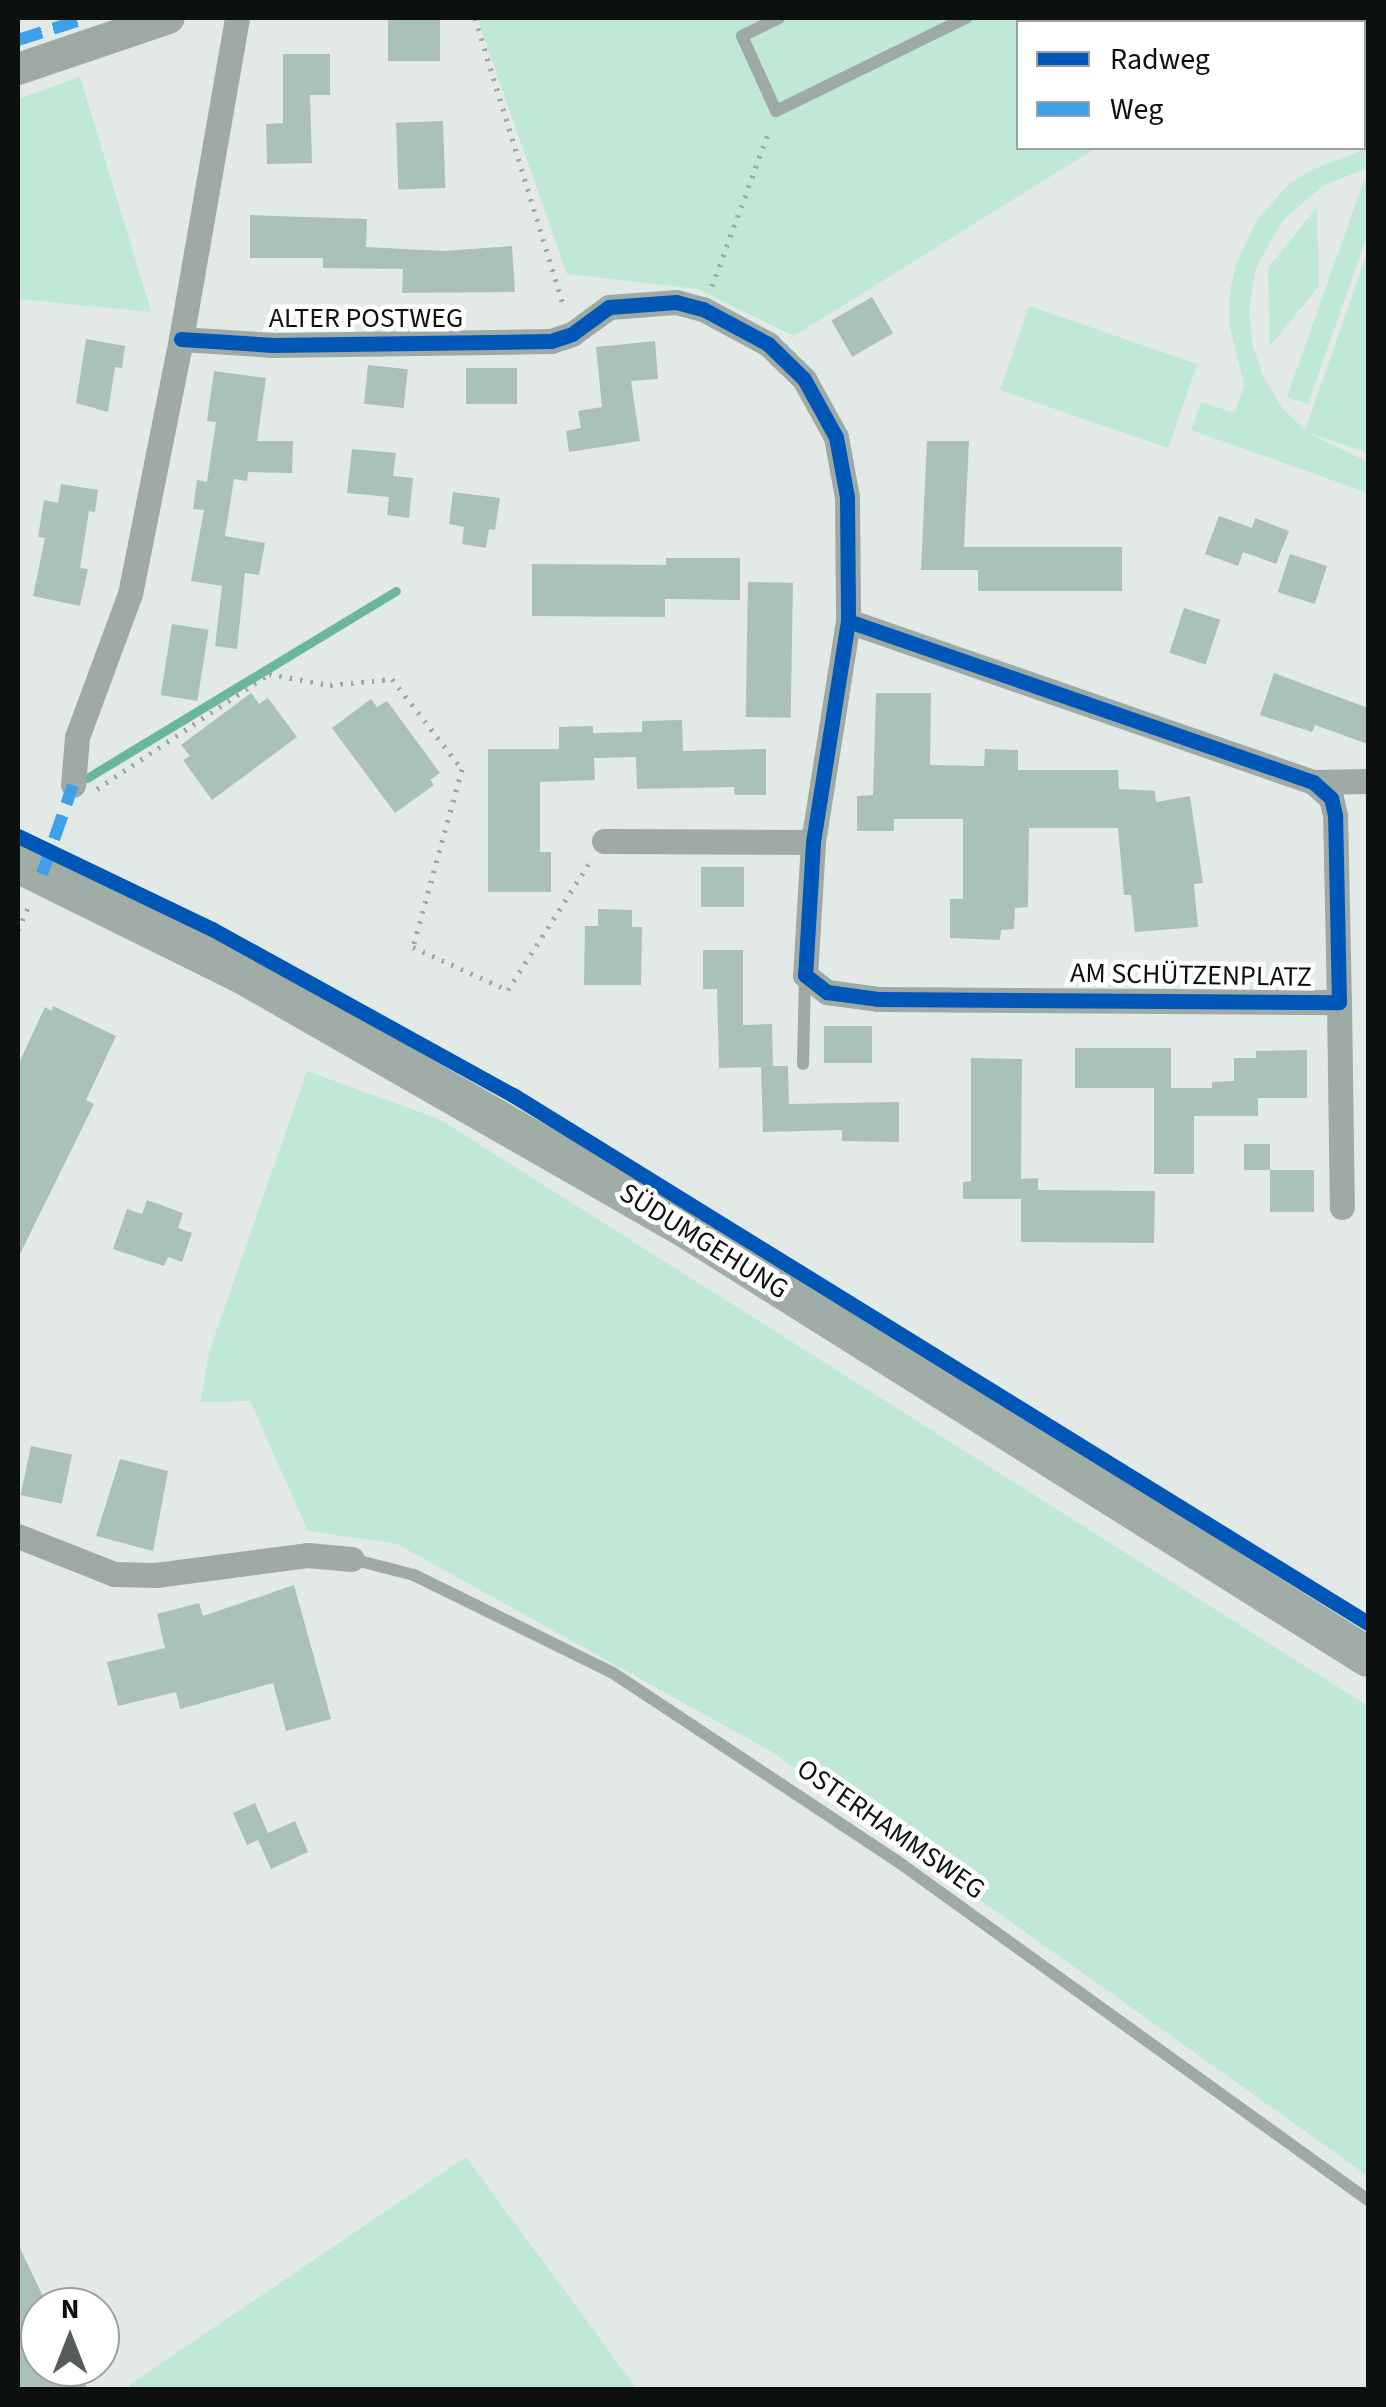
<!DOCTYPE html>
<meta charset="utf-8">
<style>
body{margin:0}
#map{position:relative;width:1386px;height:2407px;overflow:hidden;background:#e3e9e6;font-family:"Source Sans 3",sans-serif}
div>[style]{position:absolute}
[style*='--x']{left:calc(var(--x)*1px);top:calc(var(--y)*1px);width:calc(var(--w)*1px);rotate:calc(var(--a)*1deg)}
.green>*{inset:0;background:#bfe9d6;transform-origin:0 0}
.stream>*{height:9px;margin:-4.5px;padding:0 4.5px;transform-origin:4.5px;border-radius:4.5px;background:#6bb79a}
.building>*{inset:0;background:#aac1b8;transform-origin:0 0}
.path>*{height:5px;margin-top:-2.5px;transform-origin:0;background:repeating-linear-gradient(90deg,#a0a8a5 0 2.5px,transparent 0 10.5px)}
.service>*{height:12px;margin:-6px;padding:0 6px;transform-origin:6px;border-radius:6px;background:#9eaaa5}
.minor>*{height:25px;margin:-12.5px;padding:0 12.5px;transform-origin:12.5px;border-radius:12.5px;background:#9eaaa5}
.tertiary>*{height:32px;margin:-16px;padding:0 16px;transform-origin:16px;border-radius:16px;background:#9eaaa5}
.primary>*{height:40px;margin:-20px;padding:0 20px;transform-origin:20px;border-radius:20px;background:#a0ada6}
.quiet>*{height:12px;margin-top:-6px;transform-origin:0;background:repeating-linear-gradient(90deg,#3ca1e9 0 25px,transparent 0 37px)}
.cycleway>*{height:15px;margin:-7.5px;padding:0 7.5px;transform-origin:7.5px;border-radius:7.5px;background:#0057b8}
span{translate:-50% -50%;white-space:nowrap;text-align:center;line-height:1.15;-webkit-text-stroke:9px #fff;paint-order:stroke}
.street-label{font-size:28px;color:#0c100e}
.frame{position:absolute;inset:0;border:20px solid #0c100e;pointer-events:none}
.legend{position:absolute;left:1016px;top:20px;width:350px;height:130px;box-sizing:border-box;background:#fff;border:2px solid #9e9f9f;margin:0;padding:12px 18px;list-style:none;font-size:30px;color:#0c100e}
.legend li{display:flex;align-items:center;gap:20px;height:50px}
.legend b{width:50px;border:2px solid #9e9f9f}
.north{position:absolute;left:20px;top:2287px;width:100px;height:100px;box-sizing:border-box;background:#fff;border:2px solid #9e9f9f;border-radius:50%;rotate:0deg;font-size:28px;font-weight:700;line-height:40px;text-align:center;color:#0c100e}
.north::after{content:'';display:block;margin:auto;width:35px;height:45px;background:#575c5a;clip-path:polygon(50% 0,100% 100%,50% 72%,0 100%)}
</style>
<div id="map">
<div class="green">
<div style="clip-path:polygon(477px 18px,1305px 18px,1297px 22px,1018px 22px,1018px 148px,1096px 148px,794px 336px,697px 289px,567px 274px)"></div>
<div style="clip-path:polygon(80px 77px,151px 311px,151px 312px,18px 299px,18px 99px)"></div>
<div style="clip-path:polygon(1368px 148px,1368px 168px,1324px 185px,1283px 220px,1256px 268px,1249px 307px,1252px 343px,1263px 376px,1282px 408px,1305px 430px,1368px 251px,1368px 453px,1306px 432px,1368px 462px,1368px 493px,1191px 430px,1201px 402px,1235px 413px,1244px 385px,1229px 323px,1230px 291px,1236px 264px,1257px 220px,1288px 185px,1311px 170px)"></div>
<div style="clip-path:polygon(1364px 180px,1368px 181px,1368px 233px,1308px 404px,1287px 397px)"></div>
<div style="clip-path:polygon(1317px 207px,1319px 286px,1270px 346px,1268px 268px)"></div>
<div style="left:1029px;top:306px;width:178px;height:89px;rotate:19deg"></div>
<div style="clip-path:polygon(307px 1071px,439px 1119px,1368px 1706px,1368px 2176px,772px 1752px,397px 1544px,308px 1531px,250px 1401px,201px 1402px,209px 1352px)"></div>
<div style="clip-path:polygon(466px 2157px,637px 2389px,132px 2389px,129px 2385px)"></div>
</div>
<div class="stream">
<div style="--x:87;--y:778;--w:361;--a:-31.2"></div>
</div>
<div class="building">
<div style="left:388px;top:18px;width:52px;height:43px"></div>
<div style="clip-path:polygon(283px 54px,330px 54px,330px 95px,310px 95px,312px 163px,267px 164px,266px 124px,283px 123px)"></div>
<div style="left:443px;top:121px;width:67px;height:47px;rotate:88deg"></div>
<div style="clip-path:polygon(250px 215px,367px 219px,366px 247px,443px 251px,512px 246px,515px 292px,402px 293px,403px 269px,323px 268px,323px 258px,250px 258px)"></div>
<div style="left:872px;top:297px;width:42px;height:47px;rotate:60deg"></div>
<div style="clip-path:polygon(86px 339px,125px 346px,122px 368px,115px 367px,108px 412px,76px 403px)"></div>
<div style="clip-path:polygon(655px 341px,658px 379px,631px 381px,640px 441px,569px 452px,566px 431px,581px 428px,578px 411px,602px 407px,596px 347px)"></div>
<div style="left:368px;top:365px;width:40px;height:39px;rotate:6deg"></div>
<div style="left:466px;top:368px;width:51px;height:36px"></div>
<div style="clip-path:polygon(214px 371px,266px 378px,257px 441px,293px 441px,292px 473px,248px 472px,247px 481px,234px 479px,225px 536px,265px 543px,259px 575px,245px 573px,237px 649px,215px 646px,222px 586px,191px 581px,204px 510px,193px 509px,197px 480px,207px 482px,216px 422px,207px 421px)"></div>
<div style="clip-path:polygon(927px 441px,969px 441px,964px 547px,1122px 547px,1122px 591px,978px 591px,978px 570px,921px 570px)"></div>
<div style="clip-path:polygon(352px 449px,396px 453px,393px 476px,413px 478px,409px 518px,387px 515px,389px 497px,347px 493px)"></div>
<div style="clip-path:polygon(61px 484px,98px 490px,95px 512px,89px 511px,80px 568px,88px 569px,80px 606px,33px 596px,45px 538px,38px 537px,44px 500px,58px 503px)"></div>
<div style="clip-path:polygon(453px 492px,500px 498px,495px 530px,489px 529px,486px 548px,462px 544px,464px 527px,449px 524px)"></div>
<div style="clip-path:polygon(1219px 516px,1252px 528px,1255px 518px,1289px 531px,1276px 564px,1243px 552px,1238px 566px,1205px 554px)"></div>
<div style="left:1290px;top:554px;width:39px;height:40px;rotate:18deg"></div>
<div style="clip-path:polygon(666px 558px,740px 558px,740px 600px,665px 599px,665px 617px,532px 616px,532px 564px,666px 565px)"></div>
<div style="left:748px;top:582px;width:45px;height:135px;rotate:1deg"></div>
<div style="left:1184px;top:608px;width:38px;height:47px;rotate:18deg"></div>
<div style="left:172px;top:624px;width:37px;height:72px;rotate:9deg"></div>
<div style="clip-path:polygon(1274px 673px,1368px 708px,1368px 744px,1315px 725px,1312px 732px,1260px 715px)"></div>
<div style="clip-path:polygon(251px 693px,259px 704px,268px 698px,297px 737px,212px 800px,183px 760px,190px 756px,181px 745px)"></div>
<div style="clip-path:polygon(876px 693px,931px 693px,930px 765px,984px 766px,985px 749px,1018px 750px,1018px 770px,1118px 770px,1119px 789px,1155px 791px,1156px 802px,1190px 796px,1203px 883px,1194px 884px,1198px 927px,1135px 932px,1131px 895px,1124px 895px,1118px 828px,1029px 828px,1028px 907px,1015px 908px,1014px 929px,1001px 930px,1000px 940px,950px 938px,950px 899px,963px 899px,963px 819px,894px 819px,894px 831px,857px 831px,857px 796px,873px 795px)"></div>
<div style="clip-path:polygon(371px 699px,377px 707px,387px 701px,440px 773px,430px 780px,434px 785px,395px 813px,332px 728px)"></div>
<div style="clip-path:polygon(682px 720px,683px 751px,766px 749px,766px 795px,735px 795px,734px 787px,637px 789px,636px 757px,594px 758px,595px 780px,540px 782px,540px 852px,551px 852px,551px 892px,488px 892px,488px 749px,559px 749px,559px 727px,593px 726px,593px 733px,642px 732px,642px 721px)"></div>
<div style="left:701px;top:867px;width:43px;height:40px"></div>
<div style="clip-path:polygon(598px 909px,632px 910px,632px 927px,642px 927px,641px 985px,584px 985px,585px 926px,598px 926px)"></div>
<div style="clip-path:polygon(703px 950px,743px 950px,743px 1025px,772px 1024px,773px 1066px,788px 1066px,789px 1104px,899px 1102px,899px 1142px,842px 1141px,842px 1130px,763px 1132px,761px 1067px,719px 1068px,717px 989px,703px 989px)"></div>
<div style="clip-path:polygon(53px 1006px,116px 1036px,86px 1100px,94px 1104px,18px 1258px,18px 1065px,45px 1007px,52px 1011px)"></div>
<div style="left:824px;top:1026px;width:48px;height:37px"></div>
<div style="clip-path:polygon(1075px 1048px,1171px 1048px,1171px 1088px,1212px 1088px,1212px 1082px,1234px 1081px,1234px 1058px,1256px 1058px,1256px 1051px,1307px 1050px,1307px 1098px,1258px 1098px,1258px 1116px,1194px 1116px,1194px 1174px,1154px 1174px,1154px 1088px,1075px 1088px)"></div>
<div style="clip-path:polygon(971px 1058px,1022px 1059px,1021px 1179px,1038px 1178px,1038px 1190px,1155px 1191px,1154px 1243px,1021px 1242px,1021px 1199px,963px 1199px,963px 1182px,971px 1181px)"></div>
<div style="left:1244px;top:1144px;width:26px;height:26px"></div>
<div style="left:1270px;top:1170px;width:44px;height:42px"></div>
<div style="clip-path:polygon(147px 1200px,183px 1213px,178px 1228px,192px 1233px,182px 1262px,168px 1257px,164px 1266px,113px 1249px,127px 1209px,142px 1214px)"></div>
<div style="left:31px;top:1446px;width:42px;height:50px;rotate:12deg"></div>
<div style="clip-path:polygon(120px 1459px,168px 1471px,153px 1551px,96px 1536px)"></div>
<div style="clip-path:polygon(294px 1585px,331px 1719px,286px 1731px,273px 1683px,180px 1709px,176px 1692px,118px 1706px,107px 1662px,165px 1648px,157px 1614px,199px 1603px,203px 1616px)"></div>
<div style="clip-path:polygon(255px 1803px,268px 1833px,295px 1821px,308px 1852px,271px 1869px,258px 1840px,247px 1845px,233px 1813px)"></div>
<div style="clip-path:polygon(18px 2244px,48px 2307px,40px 2307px,40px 2367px,77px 2367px,88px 2390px,18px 2390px)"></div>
</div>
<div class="path">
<div style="--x:475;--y:18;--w:302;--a:72.9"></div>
<div style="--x:712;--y:286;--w:168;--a:-69.8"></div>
<div style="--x:97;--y:789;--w:207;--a:-33.8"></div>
<div style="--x:269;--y:674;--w:62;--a:10.2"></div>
<div style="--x:330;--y:685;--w:62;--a:-5.5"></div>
<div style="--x:392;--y:679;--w:114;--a:52.1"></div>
<div style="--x:462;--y:769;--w:185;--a:105.4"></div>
<div style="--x:413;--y:947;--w:104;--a:24.4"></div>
<div style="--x:508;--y:990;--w:154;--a:-57.4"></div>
<div style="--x:18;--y:930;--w:27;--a:-66"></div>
</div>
<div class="service">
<div style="--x:779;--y:18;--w:41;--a:154.1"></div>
<div style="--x:742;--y:36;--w:82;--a:65.6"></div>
<div style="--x:776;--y:111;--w:212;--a:-26.1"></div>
<div style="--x:803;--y:1064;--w:88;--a:-88.7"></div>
<div style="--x:352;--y:1559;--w:64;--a:14.5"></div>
<div style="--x:414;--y:1575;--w:222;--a:26.2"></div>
<div style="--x:613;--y:1673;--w:341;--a:33.5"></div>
<div style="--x:897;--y:1861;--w:580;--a:35.74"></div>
</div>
<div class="minor">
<div style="--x:181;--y:339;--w:92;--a:3.7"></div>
<div style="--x:273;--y:345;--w:278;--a:-0.8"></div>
<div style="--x:551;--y:341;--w:22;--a:-18"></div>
<div style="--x:572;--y:334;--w:46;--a:-36.1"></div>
<div style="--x:609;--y:307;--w:67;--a:-4.3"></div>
<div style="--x:676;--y:302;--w:28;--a:15"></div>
<div style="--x:703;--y:309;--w:74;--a:28.3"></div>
<div style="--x:768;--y:344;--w:50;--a:44.2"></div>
<div style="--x:804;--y:379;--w:66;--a:61.1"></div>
<div style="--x:836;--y:437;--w:61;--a:79.6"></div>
<div style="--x:847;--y:497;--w:124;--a:89.5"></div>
<div style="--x:848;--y:621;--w:224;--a:99"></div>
<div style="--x:813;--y:842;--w:133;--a:93.4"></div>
<div style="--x:805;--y:975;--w:28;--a:38"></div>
<div style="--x:827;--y:992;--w:51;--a:7.8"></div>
<div style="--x:878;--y:999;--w:461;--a:0.4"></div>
<div style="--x:1339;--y:1002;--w:187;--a:-91.2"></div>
<div style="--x:1335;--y:815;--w:17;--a:-103"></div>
<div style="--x:1331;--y:798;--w:24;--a:-138"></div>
<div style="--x:1313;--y:782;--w:492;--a:-160.9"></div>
<div style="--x:1313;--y:782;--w:55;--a:-1"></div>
<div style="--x:73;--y:785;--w:48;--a:-85.2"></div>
<div style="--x:77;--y:737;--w:153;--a:-69.7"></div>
<div style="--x:130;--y:594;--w:260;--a:-78.7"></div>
<div style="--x:181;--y:339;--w:326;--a:-80.1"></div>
<div style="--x:604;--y:841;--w:209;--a:0.3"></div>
<div style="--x:1339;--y:1002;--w:205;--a:89.2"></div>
<div style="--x:18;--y:1536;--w:103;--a:21.6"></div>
<div style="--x:114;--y:1574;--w:42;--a:1.4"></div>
<div style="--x:156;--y:1575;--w:152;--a:-7.5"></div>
<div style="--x:307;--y:1555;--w:45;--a:5.1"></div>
</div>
<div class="tertiary">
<div style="--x:18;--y:69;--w:159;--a:-18.7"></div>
</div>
<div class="primary">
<div style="--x:18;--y:863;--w:249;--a:26.3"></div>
<div style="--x:241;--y:973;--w:513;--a:29.81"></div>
<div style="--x:686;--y:1228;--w:806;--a:32.17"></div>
</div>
<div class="quiet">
<div style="--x:18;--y:40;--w:71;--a:-17.9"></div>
<div style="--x:42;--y:874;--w:94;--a:-70.8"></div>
</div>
<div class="cycleway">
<div style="--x:181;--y:339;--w:92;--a:3.7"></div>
<div style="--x:273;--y:345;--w:278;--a:-0.8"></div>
<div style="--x:551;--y:341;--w:22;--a:-18"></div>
<div style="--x:572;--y:334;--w:46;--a:-36.1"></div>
<div style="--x:609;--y:307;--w:67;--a:-4.3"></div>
<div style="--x:676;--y:302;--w:28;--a:15"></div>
<div style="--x:703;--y:309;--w:74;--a:28.3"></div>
<div style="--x:768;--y:344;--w:50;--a:44.2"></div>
<div style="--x:804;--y:379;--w:66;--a:61.1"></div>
<div style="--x:836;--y:437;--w:61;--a:79.6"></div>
<div style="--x:847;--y:497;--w:124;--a:89.5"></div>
<div style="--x:848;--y:621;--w:224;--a:99"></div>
<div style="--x:813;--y:842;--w:133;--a:93.4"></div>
<div style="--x:805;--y:975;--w:28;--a:38"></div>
<div style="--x:827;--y:992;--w:51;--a:7.8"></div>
<div style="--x:878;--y:999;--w:461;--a:0.4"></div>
<div style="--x:1339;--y:1002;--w:187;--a:-91.2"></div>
<div style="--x:1335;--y:815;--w:17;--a:-103"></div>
<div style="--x:1331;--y:798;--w:24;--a:-138"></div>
<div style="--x:1313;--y:782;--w:492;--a:-160.9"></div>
<div style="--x:18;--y:836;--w:215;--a:25.6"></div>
<div style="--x:212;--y:929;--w:344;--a:28.9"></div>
<div style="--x:513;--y:1095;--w:1005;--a:31.7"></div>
</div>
<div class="street-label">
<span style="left:366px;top:318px">ALTER POSTWEG</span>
<span style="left:1191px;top:975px;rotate:1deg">AM SCHÜTZENPLATZ</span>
<span style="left:704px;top:1241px;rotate:32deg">SÜDUMGEHUNG</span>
<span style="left:891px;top:1829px;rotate:35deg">OSTERHAMMSWEG</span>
</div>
<div class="frame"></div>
<ul class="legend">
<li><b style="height:12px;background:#0057b8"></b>Radweg</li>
<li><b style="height:12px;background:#3ca1e9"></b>Weg</li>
</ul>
<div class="north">N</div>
</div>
